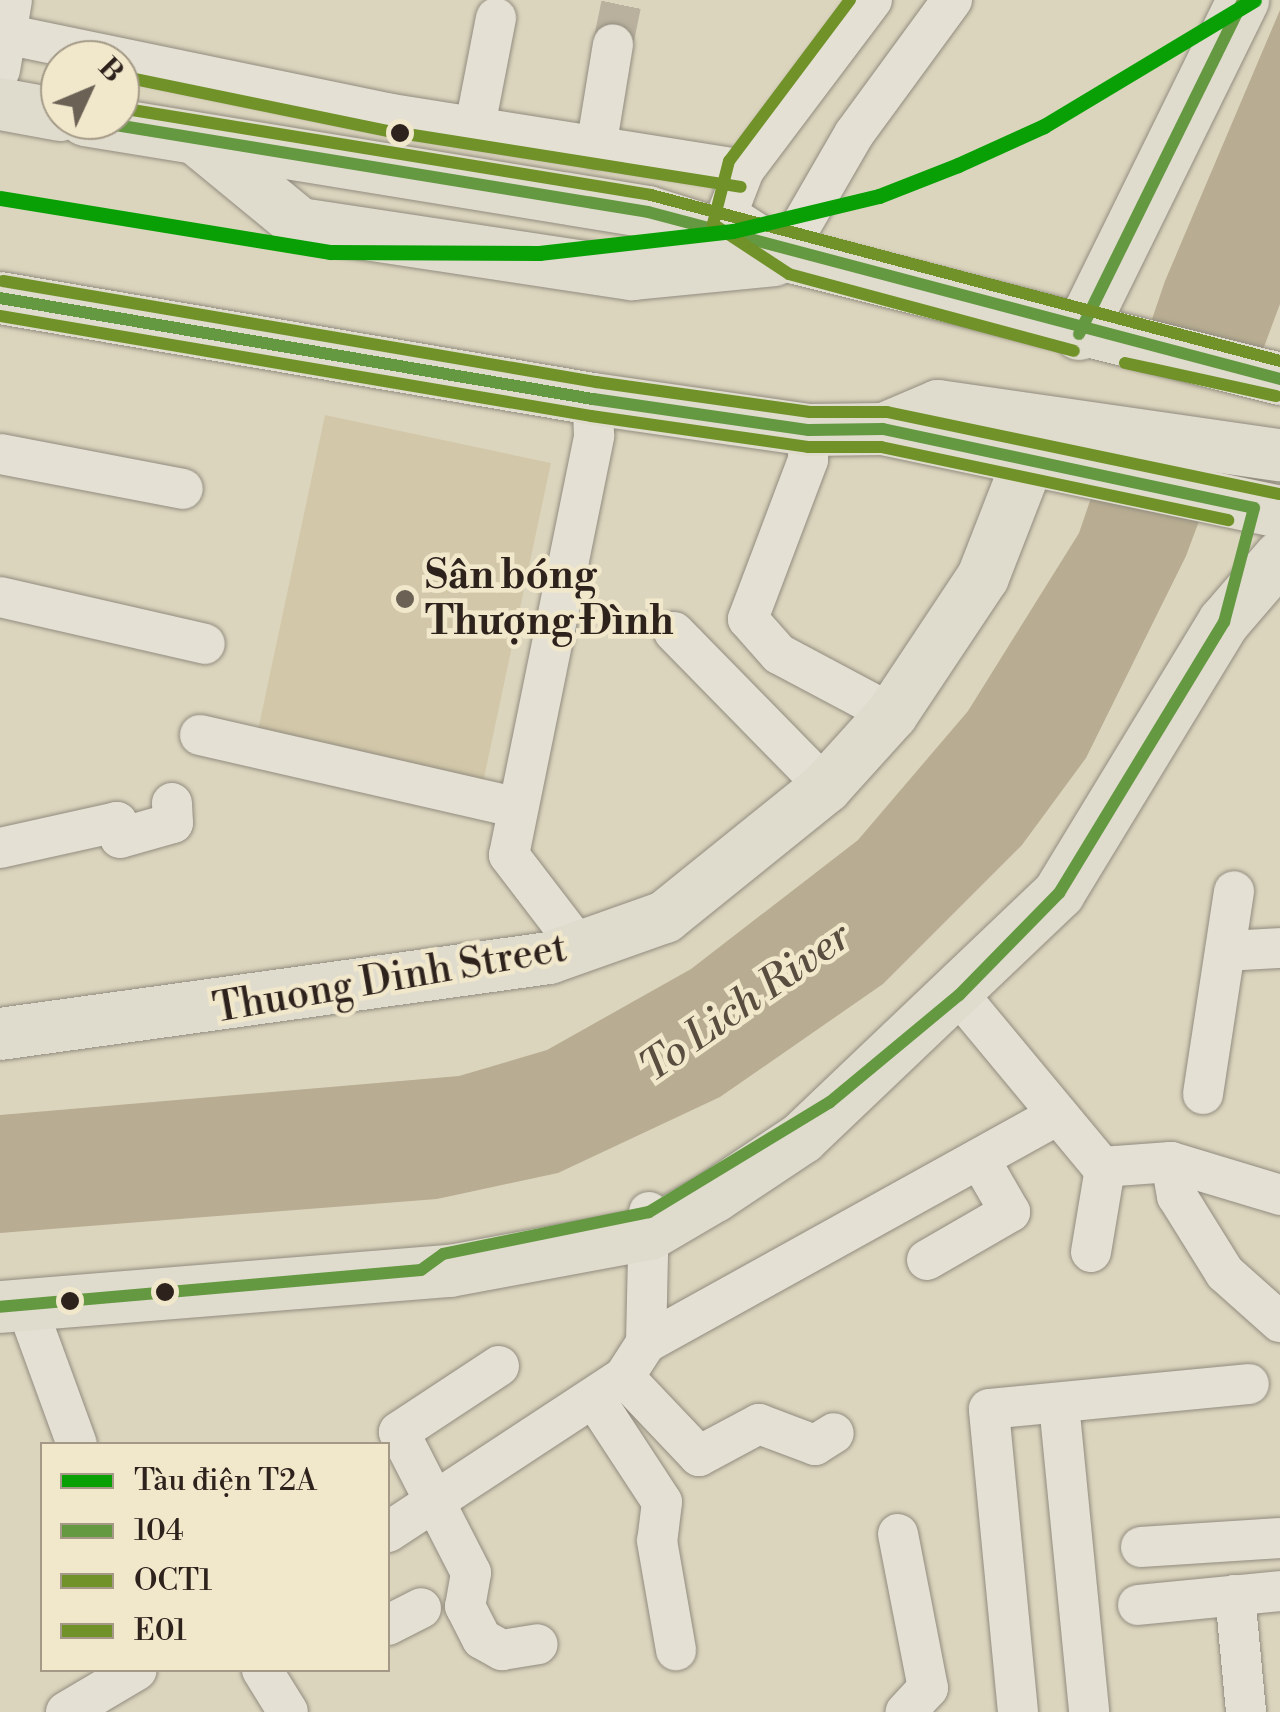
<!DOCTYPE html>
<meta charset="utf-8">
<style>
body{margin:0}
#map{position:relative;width:1280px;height:1712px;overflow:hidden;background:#dcd5be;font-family:"Libre Bodoni",serif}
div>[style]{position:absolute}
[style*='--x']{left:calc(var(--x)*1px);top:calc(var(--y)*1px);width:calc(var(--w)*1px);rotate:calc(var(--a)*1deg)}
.green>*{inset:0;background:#d2c7a9;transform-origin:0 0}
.water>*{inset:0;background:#b8ad92}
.pier>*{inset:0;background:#dcd5be}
.minor-tunnel>*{height:40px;margin-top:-20px;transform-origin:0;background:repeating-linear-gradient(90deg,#b9b19e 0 40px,transparent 0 60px)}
.roads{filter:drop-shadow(0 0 2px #918c7f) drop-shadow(0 0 2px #918c7f)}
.minor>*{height:40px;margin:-20px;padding:0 20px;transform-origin:20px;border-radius:20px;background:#e4e0d4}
.major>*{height:52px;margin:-26px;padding:0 26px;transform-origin:26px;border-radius:26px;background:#dfdbcd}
.bus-1>*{height:12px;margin:-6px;padding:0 6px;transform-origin:6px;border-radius:6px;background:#649841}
.bus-2>*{height:12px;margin:-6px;padding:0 6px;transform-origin:6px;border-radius:6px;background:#709229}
.bus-3>*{height:12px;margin:-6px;padding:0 6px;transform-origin:6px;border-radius:6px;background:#709229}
.metro-1>*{height:15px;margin:-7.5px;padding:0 7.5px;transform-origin:7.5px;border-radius:7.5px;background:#09a006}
.dots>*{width:28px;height:28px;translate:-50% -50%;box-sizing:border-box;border:5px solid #f1e8cc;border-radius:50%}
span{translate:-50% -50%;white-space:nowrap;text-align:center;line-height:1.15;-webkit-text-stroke:9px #f1e8cc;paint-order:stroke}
.poi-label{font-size:40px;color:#2e221d;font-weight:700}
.left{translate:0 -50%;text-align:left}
.street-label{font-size:40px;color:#2e221d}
.water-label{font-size:42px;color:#594d3f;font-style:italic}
.legend{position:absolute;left:40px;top:1442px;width:350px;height:230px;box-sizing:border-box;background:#f1e8cc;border:2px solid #a39986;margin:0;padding:12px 18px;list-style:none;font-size:30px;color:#2e221d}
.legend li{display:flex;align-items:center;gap:20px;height:50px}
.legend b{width:50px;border:2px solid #a39986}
.north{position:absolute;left:40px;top:40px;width:100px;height:100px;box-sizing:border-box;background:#f1e8cc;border:2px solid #a39986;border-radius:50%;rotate:46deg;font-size:28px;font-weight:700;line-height:40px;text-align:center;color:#2e221d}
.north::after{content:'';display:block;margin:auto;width:35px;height:45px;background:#6b6155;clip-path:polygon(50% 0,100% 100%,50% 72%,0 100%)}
</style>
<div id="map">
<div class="green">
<div style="left:325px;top:415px;width:231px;height:327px;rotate:12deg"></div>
</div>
<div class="water">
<div style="clip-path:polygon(1280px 10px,1280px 304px,1186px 556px,1086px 758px,1022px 845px,883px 984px,720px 1097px,558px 1173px,437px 1199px,0 1233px,0 1115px,459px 1076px,547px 1050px,691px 969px,858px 840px,968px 711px,1079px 533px,1165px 281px)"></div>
</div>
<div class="pier">
<div style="clip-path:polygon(1137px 348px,1258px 375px,1212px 499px,1092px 479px)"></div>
</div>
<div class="minor-tunnel">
<div style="--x:613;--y:44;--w:45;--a:-78.4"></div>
</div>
<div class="roads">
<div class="minor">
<div style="--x:872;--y:0;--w:213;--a:127"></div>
<div style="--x:744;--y:170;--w:47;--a:111.1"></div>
<div style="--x:727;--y:214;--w:81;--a:32.9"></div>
<div style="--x:795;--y:258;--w:27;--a:-84"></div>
<div style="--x:798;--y:231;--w:112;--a:-60"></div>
<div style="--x:854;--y:134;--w:166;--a:-53.8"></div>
<div style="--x:5;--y:34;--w:394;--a:11.7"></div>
<div style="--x:391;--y:114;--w:357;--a:9"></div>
<div style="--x:0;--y:70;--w:71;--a:-80.3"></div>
<div style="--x:475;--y:126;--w:110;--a:-79"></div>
<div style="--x:596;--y:148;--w:105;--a:-80.7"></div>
<div style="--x:809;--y:430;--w:30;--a:92"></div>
<div style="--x:808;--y:460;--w:170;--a:110.7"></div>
<div style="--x:748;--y:619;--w:47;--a:48.5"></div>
<div style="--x:779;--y:654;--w:128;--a:28"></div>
<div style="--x:0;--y:454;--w:186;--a:10.8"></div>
<div style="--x:0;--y:597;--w:210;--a:12.9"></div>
<div style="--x:674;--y:632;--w:217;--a:45.6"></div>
<div style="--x:200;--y:735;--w:326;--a:12.9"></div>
<div style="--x:0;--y:848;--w:120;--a:-12.5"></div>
<div style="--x:117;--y:822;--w:16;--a:79"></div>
<div style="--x:120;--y:838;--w:55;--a:-15.8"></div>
<div style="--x:173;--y:823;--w:20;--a:-93"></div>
<div style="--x:580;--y:948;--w:117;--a:-127.4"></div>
<div style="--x:509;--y:855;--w:428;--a:-78.5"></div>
<div style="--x:594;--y:436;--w:37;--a:-92"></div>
<div style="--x:1226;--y:951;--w:54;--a:-3.2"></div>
<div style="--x:959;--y:995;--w:224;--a:50.3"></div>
<div style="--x:1102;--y:1167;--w:69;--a:-4.1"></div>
<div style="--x:1171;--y:1162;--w:114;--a:16.8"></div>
<div style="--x:1203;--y:1094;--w:205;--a:-81.3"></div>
<div style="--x:1171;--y:1162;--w:35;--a:80"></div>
<div style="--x:1177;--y:1196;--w:91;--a:58.1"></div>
<div style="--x:1225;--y:1273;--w:74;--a:41.7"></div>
<div style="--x:1091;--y:1252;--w:85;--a:-80.5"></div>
<div style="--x:927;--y:1260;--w:96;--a:-30"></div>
<div style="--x:1010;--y:1212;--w:60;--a:-120"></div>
<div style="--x:26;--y:1305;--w:148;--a:69.9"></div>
<div style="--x:646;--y:1343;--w:471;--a:-29"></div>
<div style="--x:499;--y:1366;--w:120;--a:146.6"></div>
<div style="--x:399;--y:1432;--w:158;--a:62.9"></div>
<div style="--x:471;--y:1573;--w:34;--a:100"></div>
<div style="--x:465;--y:1606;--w:37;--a:63"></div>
<div style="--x:482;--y:1639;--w:23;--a:29"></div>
<div style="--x:502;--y:1650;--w:36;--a:-9"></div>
<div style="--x:624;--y:1377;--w:109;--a:46.5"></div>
<div style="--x:699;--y:1456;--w:68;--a:-28.1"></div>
<div style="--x:759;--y:1424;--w:60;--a:20.6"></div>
<div style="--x:815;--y:1445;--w:22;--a:-32"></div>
<div style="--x:594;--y:1398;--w:124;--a:56.8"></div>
<div style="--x:662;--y:1502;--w:39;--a:97"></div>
<div style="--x:657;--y:1541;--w:111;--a:80.1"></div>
<div style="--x:1059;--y:1404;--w:309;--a:84.4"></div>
<div style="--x:388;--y:1532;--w:282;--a:-33.3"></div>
<div style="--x:624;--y:1377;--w:40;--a:-57.1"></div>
<div style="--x:646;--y:1343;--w:131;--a:-88.7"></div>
<div style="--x:898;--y:1534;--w:157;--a:79"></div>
<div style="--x:928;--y:1688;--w:33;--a:133"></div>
<div style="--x:1141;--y:1547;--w:139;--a:-3.7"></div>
<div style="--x:1235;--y:1595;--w:118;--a:84.6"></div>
<div style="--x:1138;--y:1605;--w:143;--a:-5.6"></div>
<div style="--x:388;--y:1625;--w:37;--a:-27"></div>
<div style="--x:262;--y:1670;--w:49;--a:58.2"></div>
<div style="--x:66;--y:1712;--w:82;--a:-30.6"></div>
<div style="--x:1018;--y:1712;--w:304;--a:-95.5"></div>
<div style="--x:989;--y:1409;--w:261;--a:-5.5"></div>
</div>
<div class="major">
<div style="--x:0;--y:104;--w:61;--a:10.4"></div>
<div style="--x:85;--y:120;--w:570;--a:9.28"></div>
<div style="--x:648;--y:212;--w:154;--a:17.4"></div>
<div style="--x:795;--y:258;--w:500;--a:14"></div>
<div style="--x:200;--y:142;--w:129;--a:39.4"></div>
<div style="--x:300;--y:224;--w:336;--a:8.6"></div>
<div style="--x:632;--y:274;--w:143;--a:-5.6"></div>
<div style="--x:0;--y:298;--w:602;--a:9.67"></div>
<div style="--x:593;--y:399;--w:218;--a:8.2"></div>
<div style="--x:809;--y:430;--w:74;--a:-0.8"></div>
<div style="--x:883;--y:429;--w:406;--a:11.8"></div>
<div style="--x:1079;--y:334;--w:372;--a:-63.8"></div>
<div style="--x:889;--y:427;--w:53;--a:-23.2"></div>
<div style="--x:938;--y:406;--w:345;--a:8.2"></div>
<div style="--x:0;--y:1034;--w:554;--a:-7.88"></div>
<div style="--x:549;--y:958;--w:123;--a:-19.5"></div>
<div style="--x:665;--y:917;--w:207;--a:-38.9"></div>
<div style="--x:826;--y:787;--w:98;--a:-47.9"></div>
<div style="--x:892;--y:714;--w:164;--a:-56.4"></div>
<div style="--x:983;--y:577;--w:121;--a:-68.7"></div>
<div style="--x:0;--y:1307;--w:451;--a:-4.6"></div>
<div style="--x:450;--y:1271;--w:203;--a:-10.5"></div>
<div style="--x:650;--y:1234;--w:75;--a:-30.3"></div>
<div style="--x:715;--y:1196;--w:105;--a:-33.7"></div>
<div style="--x:802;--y:1138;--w:355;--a:-43.6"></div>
<div style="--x:1059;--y:893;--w:317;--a:-58.7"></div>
<div style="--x:1224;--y:622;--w:86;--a:-49.3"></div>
</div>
</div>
<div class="bus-1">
<div style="--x:85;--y:120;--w:570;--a:9.28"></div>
<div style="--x:648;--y:212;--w:654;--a:14.8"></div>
<div style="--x:0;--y:298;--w:602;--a:9.67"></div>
<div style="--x:593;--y:399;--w:218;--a:8.2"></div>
<div style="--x:809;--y:430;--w:74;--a:-0.8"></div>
<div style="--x:883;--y:429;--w:379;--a:12"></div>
<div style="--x:1254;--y:508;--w:118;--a:104.7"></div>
<div style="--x:1224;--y:622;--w:317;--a:121.3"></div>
<div style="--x:1059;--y:893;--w:143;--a:134.4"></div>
<div style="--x:959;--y:995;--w:168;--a:140.3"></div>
<div style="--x:830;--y:1102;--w:212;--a:148.7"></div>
<div style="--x:649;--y:1212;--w:210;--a:168.5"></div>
<div style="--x:443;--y:1254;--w:27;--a:144"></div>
<div style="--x:421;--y:1270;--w:423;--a:175"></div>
<div style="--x:1079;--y:334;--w:372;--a:-63.8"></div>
</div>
<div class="bus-2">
<div style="--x:850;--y:0;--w:201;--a:126.9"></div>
<div style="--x:729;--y:161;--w:65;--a:104.3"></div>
<div style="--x:713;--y:224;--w:91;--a:33.3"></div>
<div style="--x:789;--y:274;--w:295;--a:15.1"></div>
<div style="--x:120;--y:76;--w:274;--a:11.6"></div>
<div style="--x:388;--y:131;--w:357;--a:9"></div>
<div style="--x:0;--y:316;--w:599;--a:9.6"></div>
<div style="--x:591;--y:416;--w:219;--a:8.1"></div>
<div style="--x:808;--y:447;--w:73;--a:0"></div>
<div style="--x:881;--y:447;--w:355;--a:11.9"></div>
<div style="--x:1125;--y:363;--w:155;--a:12.3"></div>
</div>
<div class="bus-3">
<div style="--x:120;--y:108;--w:538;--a:9.3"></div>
<div style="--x:651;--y:195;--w:651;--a:14.78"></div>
<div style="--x:3;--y:281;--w:602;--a:9.67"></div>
<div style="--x:596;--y:382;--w:216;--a:8"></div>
<div style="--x:810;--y:412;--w:77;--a:0"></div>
<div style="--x:887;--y:412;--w:401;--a:11.8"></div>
</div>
<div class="metro-1">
<div style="--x:0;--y:198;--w:334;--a:9.3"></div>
<div style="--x:330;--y:252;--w:209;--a:0.3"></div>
<div style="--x:539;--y:253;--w:195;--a:-6.5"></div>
<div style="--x:733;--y:231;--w:150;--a:-13.5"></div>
<div style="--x:879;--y:196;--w:85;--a:-21.4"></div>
<div style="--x:958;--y:165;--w:94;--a:-24.4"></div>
<div style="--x:1044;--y:126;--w:245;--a:-31"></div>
</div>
<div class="dots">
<div style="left:400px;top:133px;background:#2e221d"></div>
<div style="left:405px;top:599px;background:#6b6155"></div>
<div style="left:165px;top:1292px;background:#2e221d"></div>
<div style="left:70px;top:1301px;background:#2e221d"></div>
</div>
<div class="poi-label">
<span class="left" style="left:425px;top:599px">Sân bóng<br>Thượng Đình</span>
</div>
<div class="street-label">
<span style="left:390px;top:979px;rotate:-10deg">Thuong Dinh Street</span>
</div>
<div class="water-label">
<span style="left:746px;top:1003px;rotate:-35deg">To Lich River</span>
</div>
<ul class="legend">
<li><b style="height:12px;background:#09a006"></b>Tàu điện T2A</li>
<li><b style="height:12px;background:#649841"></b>104</li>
<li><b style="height:12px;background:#709229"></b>OCT1</li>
<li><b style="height:12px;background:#709229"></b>E01</li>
</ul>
<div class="north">B</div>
</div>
